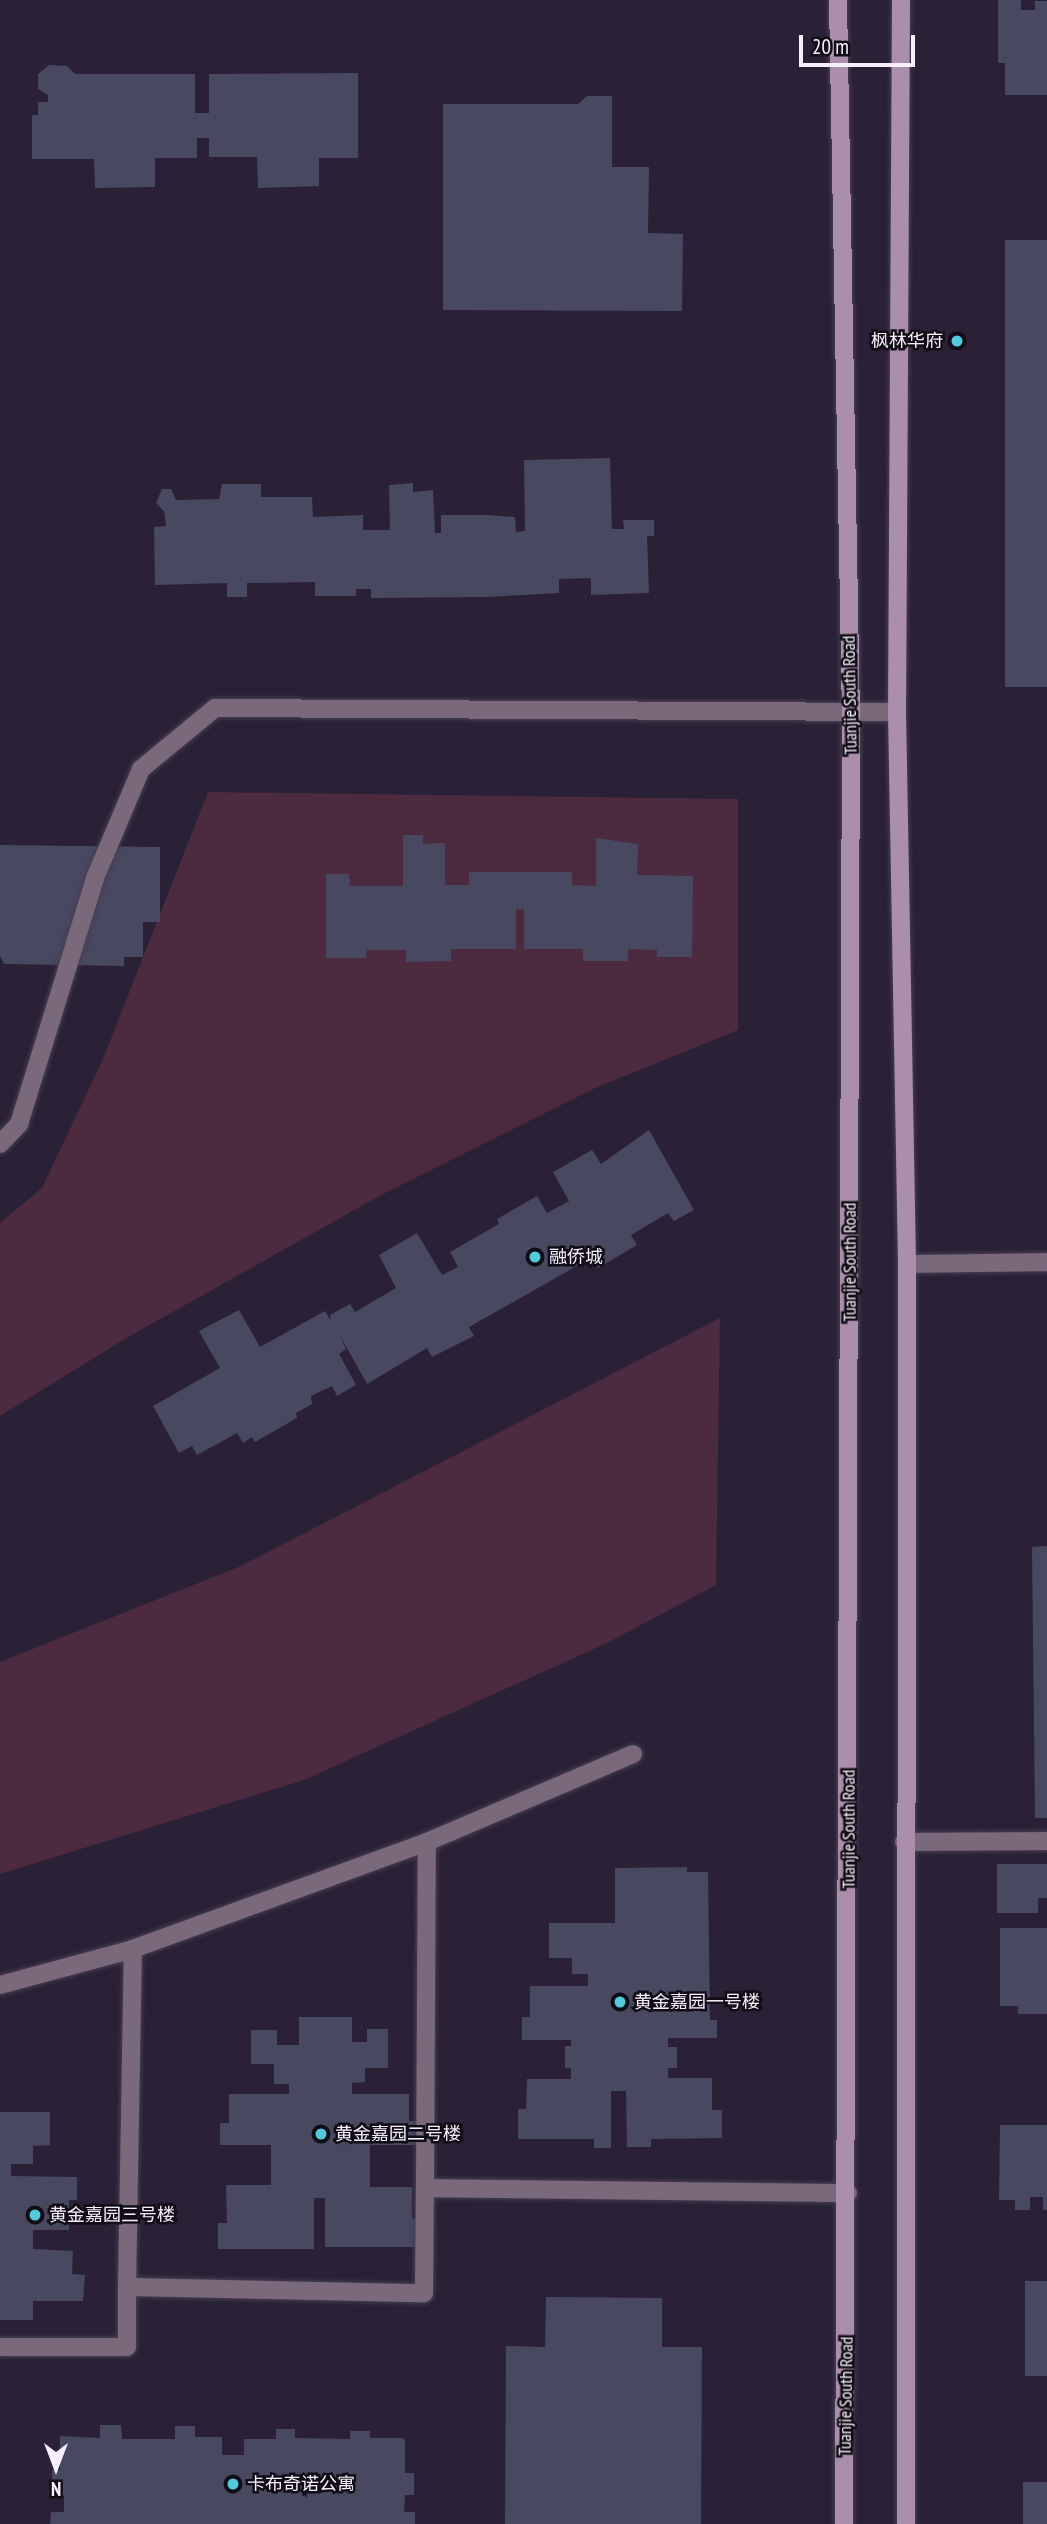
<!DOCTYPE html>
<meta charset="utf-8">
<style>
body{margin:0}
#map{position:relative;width:1047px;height:2524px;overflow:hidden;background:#2a2136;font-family:"PT Sans Narrow","Noto Sans SC",sans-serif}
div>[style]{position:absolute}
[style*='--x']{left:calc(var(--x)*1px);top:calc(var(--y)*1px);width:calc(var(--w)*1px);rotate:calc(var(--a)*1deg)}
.green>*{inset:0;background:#4c2a3f}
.building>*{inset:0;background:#484860;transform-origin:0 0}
.roads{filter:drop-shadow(0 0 2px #473e52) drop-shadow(0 0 2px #473e52)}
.minor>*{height:18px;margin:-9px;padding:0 9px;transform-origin:9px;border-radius:9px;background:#7a697b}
.secondary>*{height:18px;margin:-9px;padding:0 9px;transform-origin:9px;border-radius:9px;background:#aa8eab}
.dots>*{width:19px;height:19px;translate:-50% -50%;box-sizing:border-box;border:4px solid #110d16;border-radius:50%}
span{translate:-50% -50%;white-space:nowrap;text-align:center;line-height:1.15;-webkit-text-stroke:5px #110d16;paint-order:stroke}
.poi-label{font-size:18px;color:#f6f0fe}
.right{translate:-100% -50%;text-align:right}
.left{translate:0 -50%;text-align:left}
.street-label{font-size:18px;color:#f6f0fe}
.north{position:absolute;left:21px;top:2433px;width:70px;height:70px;-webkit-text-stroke:5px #110d16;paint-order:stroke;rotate:180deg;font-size:19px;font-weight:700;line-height:28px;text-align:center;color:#f6f0fe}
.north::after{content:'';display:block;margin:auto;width:24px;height:32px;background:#f6f0fe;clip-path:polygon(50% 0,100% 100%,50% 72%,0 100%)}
.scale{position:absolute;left:799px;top:35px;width:116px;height:32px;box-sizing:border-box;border:4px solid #f6f0fe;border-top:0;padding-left:9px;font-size:21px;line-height:24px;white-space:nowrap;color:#f6f0fe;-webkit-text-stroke:5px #110d16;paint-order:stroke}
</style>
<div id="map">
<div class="green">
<div style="clip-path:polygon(208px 792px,738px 799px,738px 1030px,593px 1089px,381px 1195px,123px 1340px,0 1416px,0 1223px,42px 1188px,103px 1059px)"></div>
<div style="clip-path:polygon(720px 1318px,716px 1585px,607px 1643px,304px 1780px,0 1874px,0 1662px,241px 1566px)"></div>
</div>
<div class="building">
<div style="clip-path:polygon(998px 0,1021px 0,1021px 10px,1035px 10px,1035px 1px,1047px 1px,1047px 95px,1005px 95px,1005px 63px,998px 63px)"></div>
<div style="clip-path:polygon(49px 65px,67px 66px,75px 74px,195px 74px,195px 113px,209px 113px,209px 74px,358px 73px,358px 158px,319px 158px,319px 186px,258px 188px,257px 157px,209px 157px,209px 138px,197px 138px,197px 158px,155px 158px,155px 187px,95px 188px,94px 159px,32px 159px,32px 115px,38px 115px,38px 102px,48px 102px,48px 95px,38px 89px,38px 74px)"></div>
<div style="clip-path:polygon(587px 96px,612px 96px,612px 167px,649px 167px,648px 233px,683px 234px,682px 311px,443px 310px,443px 104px,578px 104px)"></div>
<div style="left:1005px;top:240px;width:42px;height:447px"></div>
<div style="clip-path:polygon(610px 458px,612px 529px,624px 529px,623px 520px,654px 520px,654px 536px,647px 536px,649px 593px,591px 595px,591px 578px,559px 579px,559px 593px,488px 597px,371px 598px,371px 589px,356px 589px,356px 596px,315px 596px,315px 582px,247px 583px,247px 597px,227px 597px,227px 583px,155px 585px,154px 527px,166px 526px,164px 511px,156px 503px,162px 489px,171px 489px,176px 500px,219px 499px,222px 484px,261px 484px,261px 497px,312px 497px,313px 517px,363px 515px,363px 530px,390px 530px,389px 485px,413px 483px,413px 492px,433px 490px,435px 533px,441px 533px,441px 515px,486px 515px,515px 517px,516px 532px,525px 531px,524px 460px)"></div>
<div style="clip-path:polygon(403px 835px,423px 835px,423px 844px,445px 843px,445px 885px,469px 885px,469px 872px,572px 872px,572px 885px,596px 886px,596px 838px,638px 844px,637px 875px,693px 876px,692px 957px,657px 957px,657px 950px,628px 949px,628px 961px,583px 961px,583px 949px,524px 949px,524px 909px,516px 909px,516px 949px,451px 949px,451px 961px,406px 962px,406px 950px,367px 950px,366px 958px,326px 958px,326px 874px,349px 874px,350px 886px,403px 886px)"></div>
<div style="clip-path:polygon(0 845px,160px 847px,160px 922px,143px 922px,143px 957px,124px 957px,124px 966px,4px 964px,0 956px)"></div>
<div style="clip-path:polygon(649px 1130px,694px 1210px,674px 1221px,668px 1213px,631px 1235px,637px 1245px,598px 1268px,591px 1258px,469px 1327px,474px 1336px,432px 1357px,427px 1348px,367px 1384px,339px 1334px,346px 1349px,339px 1354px,356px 1385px,337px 1396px,332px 1386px,311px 1396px,312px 1404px,296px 1413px,297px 1418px,255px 1442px,252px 1437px,243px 1443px,237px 1433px,197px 1455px,192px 1446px,179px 1453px,153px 1406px,220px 1368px,199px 1331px,239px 1310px,260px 1347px,325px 1311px,331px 1321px,330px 1315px,350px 1304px,355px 1312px,396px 1288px,379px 1255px,417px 1233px,442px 1275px,458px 1267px,450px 1252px,499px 1224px,497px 1219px,537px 1196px,547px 1213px,569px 1201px,553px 1172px,592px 1150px,601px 1164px)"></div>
<div style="clip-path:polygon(1047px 1546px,1047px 1818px,1035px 1818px,1032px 1547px)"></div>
<div style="clip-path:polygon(997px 1864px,1047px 1864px,1047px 1898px,1038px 1898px,1038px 1913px,997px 1913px)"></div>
<div style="clip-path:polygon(687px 1867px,687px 1872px,708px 1872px,710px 2020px,717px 2020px,717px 2038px,668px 2038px,668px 2047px,677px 2047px,677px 2068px,668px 2068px,668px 2078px,712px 2078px,712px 2110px,722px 2110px,722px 2138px,651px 2139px,651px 2147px,627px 2147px,626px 2091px,611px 2091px,611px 2148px,594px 2148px,594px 2139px,518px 2139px,518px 2109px,526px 2109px,527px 2079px,571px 2079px,571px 2068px,565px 2068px,565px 2046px,571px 2046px,571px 2040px,522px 2040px,522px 2017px,530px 2017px,530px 1986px,588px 1986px,588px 1974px,572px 1974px,572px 1958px,549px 1958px,549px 1923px,615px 1923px,615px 1868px)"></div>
<div style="clip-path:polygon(1000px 1928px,1047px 1928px,1047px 2014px,1018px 2014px,1018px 2006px,1000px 2006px)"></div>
<div style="clip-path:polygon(299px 2017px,352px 2017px,352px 2042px,367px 2042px,367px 2029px,388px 2029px,388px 2068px,365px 2068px,365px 2082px,352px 2083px,352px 2094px,409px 2094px,409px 2121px,422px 2121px,422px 2145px,370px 2145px,370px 2187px,412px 2187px,412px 2219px,424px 2219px,424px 2247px,325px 2247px,325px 2198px,314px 2198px,314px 2249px,218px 2249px,218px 2223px,227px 2223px,226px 2185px,271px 2185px,271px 2145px,220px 2145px,220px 2123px,229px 2123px,229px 2094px,289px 2094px,289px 2084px,274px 2084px,274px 2064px,251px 2064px,251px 2030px,277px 2030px,277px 2045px,299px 2045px)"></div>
<div style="clip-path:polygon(0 2112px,50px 2112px,50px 2145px,33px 2146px,33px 2164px,11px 2164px,11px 2176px,77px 2177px,77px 2200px,69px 2200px,69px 2230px,33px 2230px,33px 2249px,73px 2251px,72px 2274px,85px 2275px,83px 2301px,33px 2301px,33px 2320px,0 2320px)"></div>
<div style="clip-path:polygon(1000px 2125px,1047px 2125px,1047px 2210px,1043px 2210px,1043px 2197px,1030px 2197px,1030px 2210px,1015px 2210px,1015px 2200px,999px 2200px)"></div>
<div style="left:1025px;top:2281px;width:22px;height:95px"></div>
<div style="clip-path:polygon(546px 2297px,662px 2298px,662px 2347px,702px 2347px,701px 2524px,505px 2524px,506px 2346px,545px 2347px)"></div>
<div style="clip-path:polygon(100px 2425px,121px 2425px,122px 2439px,175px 2439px,175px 2426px,195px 2426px,195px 2437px,222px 2437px,222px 2455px,244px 2455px,244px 2439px,276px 2439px,276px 2429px,295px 2429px,295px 2438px,350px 2439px,350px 2431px,370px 2431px,370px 2438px,401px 2438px,405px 2439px,405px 2473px,414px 2473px,414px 2495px,405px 2495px,404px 2512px,415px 2512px,415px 2524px,50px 2524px,51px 2512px,64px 2512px,64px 2496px,52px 2495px,52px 2470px,60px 2470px,60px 2436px,100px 2438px)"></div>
<div style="left:1023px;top:2482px;width:24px;height:42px"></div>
</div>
<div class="roads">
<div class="minor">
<div style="--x:0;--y:1144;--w:28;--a:-46"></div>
<div style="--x:19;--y:1124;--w:257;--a:-72.8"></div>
<div style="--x:95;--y:878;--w:118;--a:-67.1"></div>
<div style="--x:141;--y:769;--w:96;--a:-39.5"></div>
<div style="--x:215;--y:708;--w:682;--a:0.34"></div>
<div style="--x:907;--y:1264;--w:140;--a:-0.8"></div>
<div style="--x:904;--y:1842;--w:143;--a:-0.4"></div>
<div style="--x:0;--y:1985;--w:138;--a:-15.1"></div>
<div style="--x:133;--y:1949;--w:313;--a:-20"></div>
<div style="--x:427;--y:1842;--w:224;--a:-23.1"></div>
<div style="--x:425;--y:2188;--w:346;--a:-89.7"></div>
<div style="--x:127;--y:2287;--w:338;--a:-89"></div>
<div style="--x:0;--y:2347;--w:127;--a:0"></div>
<div style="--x:127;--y:2347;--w:60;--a:-90"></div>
<div style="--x:127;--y:2287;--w:297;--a:1.2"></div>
<div style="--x:424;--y:2293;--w:105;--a:-89.5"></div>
<div style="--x:425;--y:2188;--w:423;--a:0.7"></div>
</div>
<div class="secondary">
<div style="--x:838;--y:0;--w:713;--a:88.96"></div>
<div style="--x:851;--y:713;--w:1811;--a:90.22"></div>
<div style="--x:901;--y:0;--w:712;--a:90.32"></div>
<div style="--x:897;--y:712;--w:552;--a:88.96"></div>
<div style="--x:907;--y:1264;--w:1260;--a:90.05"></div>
</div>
</div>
<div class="dots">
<div style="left:957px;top:341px;background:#53cadc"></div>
<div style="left:535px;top:1257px;background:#53cadc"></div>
<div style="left:620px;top:2002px;background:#53cadc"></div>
<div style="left:321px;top:2134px;background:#53cadc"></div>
<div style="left:35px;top:2215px;background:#53cadc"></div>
<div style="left:233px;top:2484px;background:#53cadc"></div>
</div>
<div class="poi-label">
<span class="right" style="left:943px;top:341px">枫林华府</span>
<span class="left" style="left:549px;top:1257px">融侨城</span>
<span class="left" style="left:634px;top:2002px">黄金嘉园一号楼</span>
<span class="left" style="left:335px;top:2134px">黄金嘉园二号楼</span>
<span class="left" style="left:49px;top:2215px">黄金嘉园三号楼</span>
<span class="left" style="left:247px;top:2484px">卡布奇诺公寓</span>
</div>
<div class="street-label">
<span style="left:850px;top:695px;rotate:-91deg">Tuanjie South Road</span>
<span style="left:850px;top:1262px;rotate:-90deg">Tuanjie South Road</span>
<span style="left:849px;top:1829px;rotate:-90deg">Tuanjie South Road</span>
<span style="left:846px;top:2396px;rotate:-89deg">Tuanjie South Road</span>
</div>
<div class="north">N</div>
<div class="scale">20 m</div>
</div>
